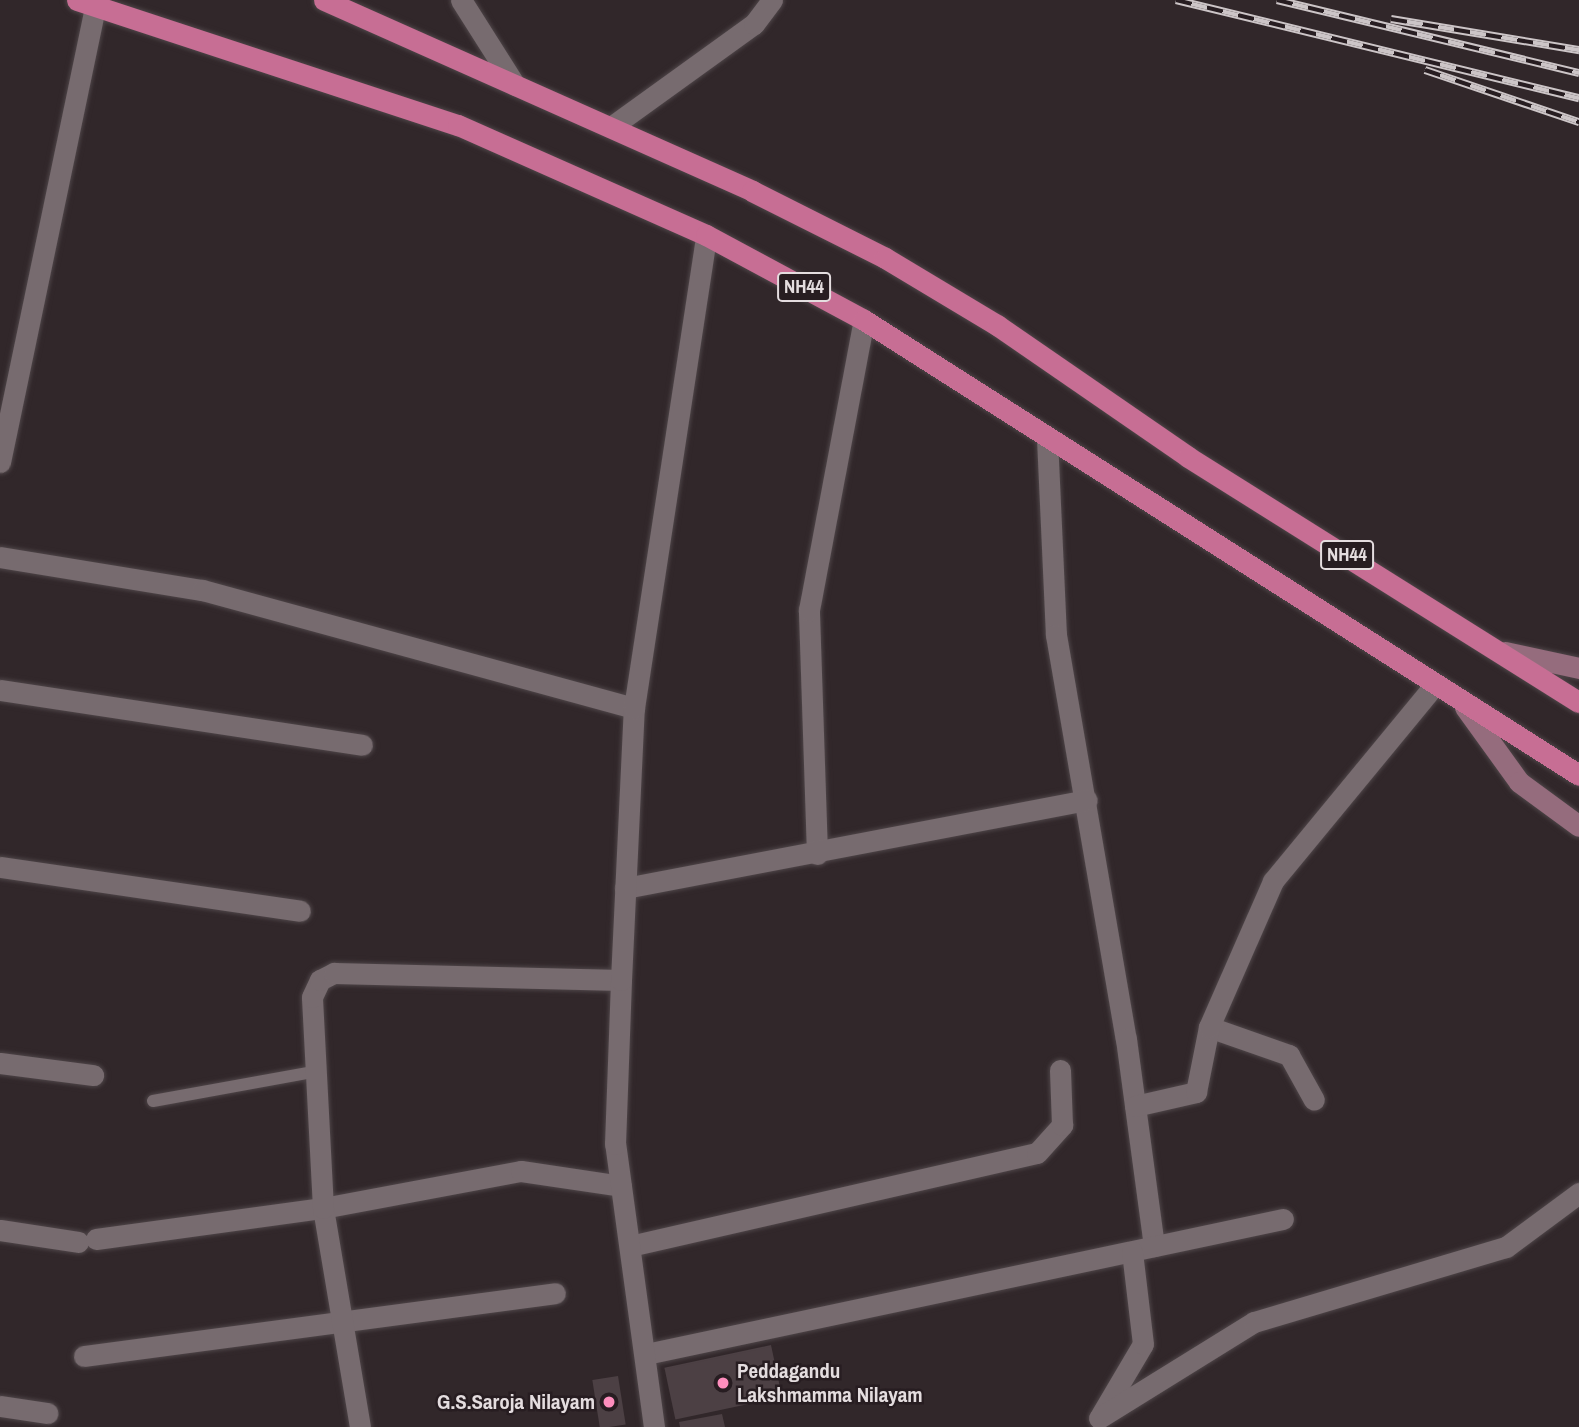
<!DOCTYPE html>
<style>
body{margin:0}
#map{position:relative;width:1579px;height:1427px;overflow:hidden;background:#31272a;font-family:"Archivo Narrow",sans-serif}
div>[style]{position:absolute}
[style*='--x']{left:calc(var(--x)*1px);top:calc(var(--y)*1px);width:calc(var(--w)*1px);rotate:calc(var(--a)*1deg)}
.building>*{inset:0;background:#4c4044;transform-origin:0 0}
.roads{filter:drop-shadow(0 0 2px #4e4548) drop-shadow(0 0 2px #4e4548)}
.service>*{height:12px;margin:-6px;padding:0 6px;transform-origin:6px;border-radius:6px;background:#776b6f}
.minor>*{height:21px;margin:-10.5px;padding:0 10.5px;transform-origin:10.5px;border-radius:10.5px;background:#776b6f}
.tertiary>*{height:21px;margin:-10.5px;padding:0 10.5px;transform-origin:10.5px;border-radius:10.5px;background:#776b6f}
.secondary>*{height:21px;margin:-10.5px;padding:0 10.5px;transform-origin:10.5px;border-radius:10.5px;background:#956c7d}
.trunk>*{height:21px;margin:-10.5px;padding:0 10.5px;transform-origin:10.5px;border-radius:10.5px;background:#c76e94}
.rail>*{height:8px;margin-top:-4px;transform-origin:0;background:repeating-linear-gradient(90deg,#271d21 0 16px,#ccc5c7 0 32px);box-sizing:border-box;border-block:2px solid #ccc5c7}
.dots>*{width:19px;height:19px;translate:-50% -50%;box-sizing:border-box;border:4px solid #271d21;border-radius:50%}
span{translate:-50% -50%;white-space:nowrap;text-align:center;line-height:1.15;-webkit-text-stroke:5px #271d21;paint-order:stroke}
.shield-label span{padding:2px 5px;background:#271d21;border:2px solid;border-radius:5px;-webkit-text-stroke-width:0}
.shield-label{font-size:19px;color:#e4dddf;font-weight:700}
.poi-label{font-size:21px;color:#e4dddf;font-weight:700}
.left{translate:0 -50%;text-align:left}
.right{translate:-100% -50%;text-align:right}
</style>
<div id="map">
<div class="building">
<div style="left:771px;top:1345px;width:53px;height:109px;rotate:78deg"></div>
<div style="left:618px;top:1376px;width:49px;height:26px;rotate:81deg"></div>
<div style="clip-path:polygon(722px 1414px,725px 1427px,680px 1427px,679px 1422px)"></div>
</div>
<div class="roads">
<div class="service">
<div style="--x:153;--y:1101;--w:163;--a:-10.3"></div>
</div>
<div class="minor">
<div style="--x:611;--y:127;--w:176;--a:-35.8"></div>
<div style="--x:754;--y:24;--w:30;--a:-53"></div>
<div style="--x:1047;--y:438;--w:197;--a:87.4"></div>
<div style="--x:1056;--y:635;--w:410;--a:80.2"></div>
<div style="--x:1126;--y:1039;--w:209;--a:82.3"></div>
<div style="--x:0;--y:462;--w:468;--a:-78.2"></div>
<div style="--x:0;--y:557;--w:205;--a:9.3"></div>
<div style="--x:202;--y:590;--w:448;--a:15.3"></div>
<div style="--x:0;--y:690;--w:366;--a:8.6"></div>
<div style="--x:817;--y:854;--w:244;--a:-91.9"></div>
<div style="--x:809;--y:610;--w:295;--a:-79.3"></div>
<div style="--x:0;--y:867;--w:303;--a:8.3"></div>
<div style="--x:625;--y:888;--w:470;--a:-10.8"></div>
<div style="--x:1209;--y:1027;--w:85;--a:19.3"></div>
<div style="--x:1289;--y:1055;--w:51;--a:60.9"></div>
<div style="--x:0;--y:1063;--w:94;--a:7.4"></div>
<div style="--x:1135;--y:1106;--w:63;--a:-12.9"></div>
<div style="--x:1196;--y:1092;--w:66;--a:-78.7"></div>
<div style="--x:1209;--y:1027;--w:159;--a:-66.3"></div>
<div style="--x:1273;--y:881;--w:253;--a:-50.5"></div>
<div style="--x:0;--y:1230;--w:79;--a:8.7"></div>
<div style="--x:96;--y:1239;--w:229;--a:-7.8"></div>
<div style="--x:323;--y:1208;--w:201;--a:-10.6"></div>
<div style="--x:521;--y:1171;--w:101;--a:8.5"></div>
<div style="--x:630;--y:1246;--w:417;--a:-12.9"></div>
<div style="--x:1037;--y:1153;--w:38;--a:-48"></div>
<div style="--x:1062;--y:1125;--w:55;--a:-92.1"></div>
<div style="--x:646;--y:1354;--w:651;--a:-11.97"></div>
<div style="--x:84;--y:1356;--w:475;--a:-7.6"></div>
<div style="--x:0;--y:1406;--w:48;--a:8.5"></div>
<div style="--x:1101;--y:1415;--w:82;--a:-59.4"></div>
<div style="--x:1143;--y:1344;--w:93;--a:-96.8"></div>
<div style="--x:1099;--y:1418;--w:182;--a:-31.8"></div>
<div style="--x:1254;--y:1322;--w:263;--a:-16.6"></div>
<div style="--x:1506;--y:1247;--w:91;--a:-36.5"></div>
<div style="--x:360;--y:1427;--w:222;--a:-99.6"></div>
<div style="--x:323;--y:1208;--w:211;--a:-93"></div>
<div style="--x:312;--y:997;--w:19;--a:-65"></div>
<div style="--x:320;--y:980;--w:16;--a:-27"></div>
<div style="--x:334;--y:973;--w:287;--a:1.4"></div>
<div style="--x:654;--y:1427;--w:286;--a:-97.8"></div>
<div style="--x:615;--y:1144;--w:164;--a:-87.9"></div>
<div style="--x:621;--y:980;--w:272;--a:-87.3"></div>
<div style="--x:634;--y:708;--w:478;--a:-81.3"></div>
</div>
<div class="tertiary">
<div style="--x:461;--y:0;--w:101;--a:57.6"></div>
</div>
<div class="secondary">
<div style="--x:1505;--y:652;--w:76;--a:12.2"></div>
<div style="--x:1465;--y:707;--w:92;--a:54.2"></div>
<div style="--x:1519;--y:782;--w:74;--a:36.3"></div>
</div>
<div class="trunk">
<div style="--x:77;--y:0;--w:401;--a:18.2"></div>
<div style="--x:458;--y:125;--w:271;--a:23.9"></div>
<div style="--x:706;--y:235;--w:179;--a:28.3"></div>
<div style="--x:864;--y:320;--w:847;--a:32.47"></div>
<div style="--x:324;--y:0;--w:469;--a:24"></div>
<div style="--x:752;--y:191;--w:149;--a:26.7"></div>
<div style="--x:885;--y:258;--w:131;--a:30.9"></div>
<div style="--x:997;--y:325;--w:232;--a:34.6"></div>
<div style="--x:1188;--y:457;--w:461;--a:32.1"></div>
</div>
</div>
<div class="rail">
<div style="--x:1176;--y:0;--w:415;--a:13.7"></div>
<div style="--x:1277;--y:0;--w:311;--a:13.6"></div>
<div style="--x:1391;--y:19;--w:191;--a:9.4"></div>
<div style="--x:1425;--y:70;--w:163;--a:18.7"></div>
</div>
<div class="dots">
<div style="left:723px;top:1383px;background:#fe8ebd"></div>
<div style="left:609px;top:1402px;background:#fe8ebd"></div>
</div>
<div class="shield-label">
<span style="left:804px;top:287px">NH44</span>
<span style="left:1347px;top:555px">NH44</span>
</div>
<div class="poi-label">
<span class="left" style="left:737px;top:1383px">Peddagandu<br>Lakshmamma Nilayam</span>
<span class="right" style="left:595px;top:1402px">G.S.Saroja Nilayam</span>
</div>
</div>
